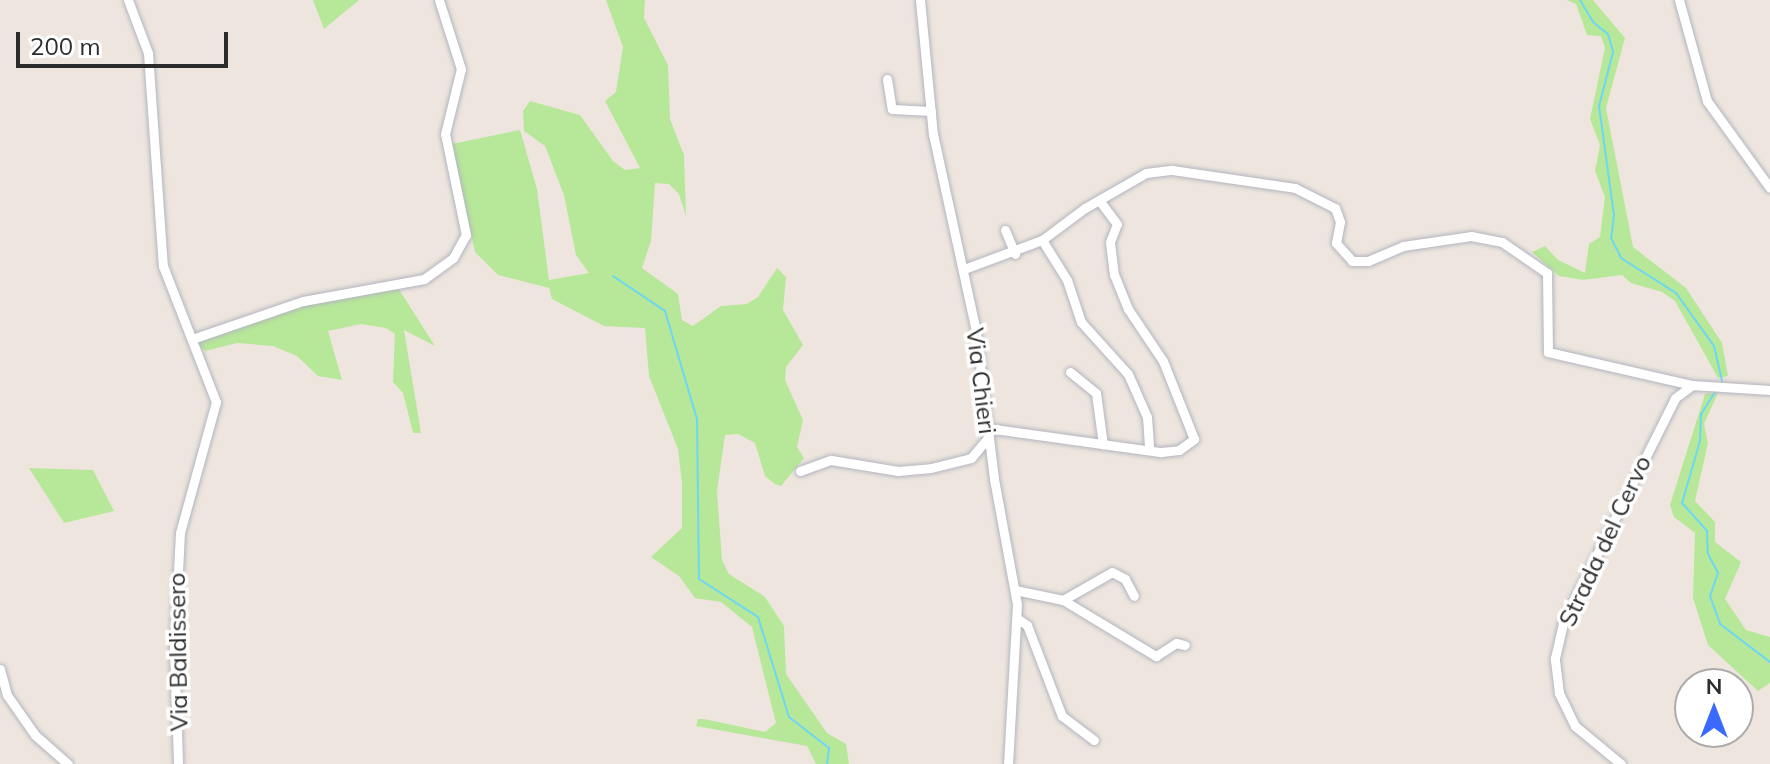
<!DOCTYPE html>
<style>
body{margin:0}
#map{position:relative;width:1770px;height:764px;overflow:hidden;background:#eee6de;font-family:Mulish,sans-serif}
div>[style]{position:absolute}
[style*='--x']{left:calc(var(--x)*1px);top:calc(var(--y)*1px);width:calc(var(--w)*1px);rotate:calc(var(--a)*1deg)}
.green>*{inset:0;background:#b7e798}
.stream>*{height:2px;margin:-1px;padding:0 1px;transform-origin:1px;border-radius:1px;background:#6dd7f4}
.roads{filter:drop-shadow(0 0 2px #b2b5c0) drop-shadow(0 0 2px #b2b5c0)}
.minor>*{height:9px;margin:-4.5px;padding:0 4.5px;transform-origin:4.5px;border-radius:4.5px;background:#fff}
span{translate:-50% -50%;white-space:nowrap;text-align:center;line-height:1.15;-webkit-text-stroke:7px #fff;paint-order:stroke}
.street-label{font-size:24px;color:#2c2c2c}
.north{position:absolute;left:1674px;top:668px;width:80px;height:80px;box-sizing:border-box;background:#fff;border:2px solid #ababab;border-radius:50%;rotate:0deg;font-size:22px;font-weight:700;line-height:32px;text-align:center;color:#2c2c2c}
.north::after{content:'';display:block;margin:auto;width:28px;height:36px;background:#3a69ff;clip-path:polygon(50% 0,100% 100%,50% 72%,0 100%)}
.scale{position:absolute;left:16px;top:32px;width:212px;height:36px;box-sizing:border-box;border:4px solid #2c2c2c;border-top:0;padding-left:10px;font-size:24px;line-height:28px;white-space:nowrap;color:#2c2c2c;-webkit-text-stroke:6px #fff;paint-order:stroke}
</style>
<div id="map">
<div class="green">
<div style="clip-path:polygon(313px 0,359px 0,324px 29px)"></div>
<div style="clip-path:polygon(606px 0,645px 0,644px 18px,668px 65px,670px 119px,684px 155px,686px 216px,679px 194px,669px 184px,655px 183px,651px 241px,642px 268px,678px 294px,682px 320px,693px 326px,721px 306px,747px 304px,758px 297px,777px 268px,786px 277px,783px 310px,803px 345px,786px 367px,785px 380px,803px 420px,797px 447px,804px 458px,781px 486px,775px 484px,765px 476px,755px 443px,738px 434px,725px 435px,717px 491px,722px 560px,729px 574px,765px 597px,784px 626px,786px 674px,827px 733px,846px 744px,849px 764px,816px 764px,807px 746px,696px 726px,698px 719px,704px 719px,765px 732px,776px 723px,752px 627px,721px 602px,695px 598px,679px 576px,651px 557px,682px 528px,682px 483px,678px 449px,649px 376px,645px 328px,604px 326px,552px 299px,549px 288px,498px 275px,475px 252px,452px 144px,520px 130px,537px 189px,549px 280px,589px 273px,576px 255px,564px 195px,545px 146px,524px 131px,523px 111px,530px 101px,580px 115px,613px 161px,625px 170px,640px 168px,605px 101px,616px 92px,623px 47px)"></div>
<div style="clip-path:polygon(1567px 0,1593px 0,1625px 38px,1606px 108px,1633px 247px,1686px 288px,1722px 343px,1728px 376px,1718px 378px,1675px 301px,1662px 292px,1631px 283px,1622px 275px,1583px 280px,1559px 276px,1532px 252px,1545px 246px,1558px 260px,1585px 273px,1589px 244px,1600px 237px,1605px 197px,1595px 171px,1600px 145px,1590px 119px,1605px 48px,1601px 36px,1587px 35px,1576px 4px)"></div>
<div style="clip-path:polygon(398px 288px,435px 346px,404px 330px,421px 433px,413px 433px,403px 393px,393px 382px,395px 334px,386px 328px,361px 324px,328px 331px,342px 380px,318px 376px,297px 356px,273px 346px,237px 343px,205px 351px,196px 341px,305px 305px)"></div>
<div style="clip-path:polygon(1718px 393px,1704px 424px,1708px 443px,1695px 501px,1715px 522px,1715px 542px,1741px 562px,1725px 599px,1746px 630px,1770px 637px,1770px 683px,1758px 691px,1708px 645px,1693px 598px,1695px 533px,1674px 517px,1670px 505px,1705px 394px)"></div>
<div style="clip-path:polygon(29px 468px,93px 470px,114px 511px,64px 523px)"></div>
</div>
<div class="stream">
<div style="--x:1580;--y:0;--w:26;--a:59"></div>
<div style="--x:1593;--y:22;--w:19;--a:39"></div>
<div style="--x:1608;--y:34;--w:19;--a:74"></div>
<div style="--x:1613;--y:52;--w:56;--a:104.5"></div>
<div style="--x:1599;--y:106;--w:110;--a:82.2"></div>
<div style="--x:1614;--y:215;--w:23;--a:97"></div>
<div style="--x:1611;--y:238;--w:22;--a:63"></div>
<div style="--x:1621;--y:258;--w:65;--a:32.5"></div>
<div style="--x:1676;--y:293;--w:65;--a:54.4"></div>
<div style="--x:1714;--y:346;--w:36;--a:77"></div>
<div style="--x:613;--y:276;--w:63;--a:33.9"></div>
<div style="--x:665;--y:311;--w:113;--a:73.5"></div>
<div style="--x:697;--y:419;--w:160;--a:89.3"></div>
<div style="--x:699;--y:579;--w:70;--a:32.8"></div>
<div style="--x:758;--y:617;--w:105;--a:72.8"></div>
<div style="--x:789;--y:717;--w:51;--a:37.8"></div>
<div style="--x:829;--y:748;--w:16;--a:97"></div>
<div style="--x:1715;--y:392;--w:26;--a:122"></div>
<div style="--x:1701;--y:414;--w:27;--a:92"></div>
<div style="--x:1700;--y:441;--w:65;--a:106.2"></div>
<div style="--x:1682;--y:503;--w:38;--a:48"></div>
<div style="--x:1707;--y:531;--w:23;--a:88"></div>
<div style="--x:1708;--y:554;--w:21;--a:62"></div>
<div style="--x:1718;--y:573;--w:24;--a:109"></div>
<div style="--x:1710;--y:596;--w:30;--a:70"></div>
<div style="--x:1720;--y:624;--w:63;--a:37.2"></div>
</div>
<div class="roads">
<div class="minor">
<div style="--x:128;--y:0;--w:57;--a:69.3"></div>
<div style="--x:148;--y:53;--w:214;--a:86"></div>
<div style="--x:163;--y:266;--w:146;--a:68.7"></div>
<div style="--x:216;--y:402;--w:136;--a:105.4"></div>
<div style="--x:180;--y:533;--w:114;--a:93"></div>
<div style="--x:174;--y:647;--w:117;--a:88"></div>
<div style="--x:920;--y:0;--w:135;--a:84.5"></div>
<div style="--x:933;--y:134;--w:203;--a:77.7"></div>
<div style="--x:976;--y:332;--w:148;--a:83"></div>
<div style="--x:994;--y:479;--w:127;--a:79.6"></div>
<div style="--x:1017;--y:604;--w:160;--a:93.2"></div>
<div style="--x:1679;--y:0;--w:105;--a:74.5"></div>
<div style="--x:1707;--y:101;--w:107;--a:54.1"></div>
<div style="--x:887;--y:79;--w:30;--a:81"></div>
<div style="--x:892;--y:109;--w:39;--a:3"></div>
<div style="--x:1005;--y:230;--w:26;--a:67"></div>
<div style="--x:1042;--y:240;--w:47;--a:58"></div>
<div style="--x:1067;--y:280;--w:44;--a:71.6"></div>
<div style="--x:1081;--y:322;--w:70;--a:47.9"></div>
<div style="--x:1128;--y:374;--w:47;--a:66.2"></div>
<div style="--x:1147;--y:417;--w:31;--a:86"></div>
<div style="--x:964;--y:269;--w:83;--a:-20.4"></div>
<div style="--x:1042;--y:240;--w:54;--a:-36.7"></div>
<div style="--x:1085;--y:208;--w:70;--a:-29.8"></div>
<div style="--x:1146;--y:173;--w:26;--a:-7"></div>
<div style="--x:1172;--y:170;--w:124;--a:8.3"></div>
<div style="--x:1295;--y:188;--w:45;--a:26.6"></div>
<div style="--x:1335;--y:208;--w:15;--a:70"></div>
<div style="--x:1340;--y:222;--w:21;--a:101"></div>
<div style="--x:1336;--y:243;--w:24;--a:48"></div>
<div style="--x:1352;--y:261;--w:16;--a:0"></div>
<div style="--x:1368;--y:261;--w:38;--a:-23"></div>
<div style="--x:1403;--y:246;--w:69;--a:-8.4"></div>
<div style="--x:1471;--y:236;--w:32;--a:11"></div>
<div style="--x:1502;--y:242;--w:55;--a:34.6"></div>
<div style="--x:1547;--y:273;--w:79;--a:89.3"></div>
<div style="--x:1548;--y:352;--w:148;--a:12.9"></div>
<div style="--x:192;--y:339;--w:117;--a:-18.9"></div>
<div style="--x:303;--y:301;--w:123;--a:-10.3"></div>
<div style="--x:424;--y:279;--w:36;--a:-36"></div>
<div style="--x:453;--y:258;--w:26;--a:-61"></div>
<div style="--x:466;--y:235;--w:103;--a:-101.7"></div>
<div style="--x:445;--y:134;--w:67;--a:-76.2"></div>
<div style="--x:461;--y:69;--w:72;--a:-107.7"></div>
<div style="--x:1070;--y:372;--w:33;--a:39"></div>
<div style="--x:1096;--y:393;--w:52;--a:82.3"></div>
<div style="--x:987;--y:428;--w:176;--a:7.9"></div>
<div style="--x:1161;--y:452;--w:18;--a:-6"></div>
<div style="--x:1179;--y:450;--w:19;--a:-36"></div>
<div style="--x:1194;--y:439;--w:84;--a:-111.7"></div>
<div style="--x:1163;--y:361;--w:63;--a:-123.9"></div>
<div style="--x:1128;--y:309;--w:37;--a:-112"></div>
<div style="--x:1114;--y:275;--w:33;--a:-97"></div>
<div style="--x:1110;--y:242;--w:19;--a:-69"></div>
<div style="--x:1117;--y:224;--w:30;--a:-127"></div>
<div style="--x:800;--y:471;--w:33;--a:-20"></div>
<div style="--x:831;--y:460;--w:68;--a:9.3"></div>
<div style="--x:898;--y:471;--w:33;--a:-5"></div>
<div style="--x:931;--y:468;--w:41;--a:-14"></div>
<div style="--x:971;--y:458;--w:26;--a:-50"></div>
<div style="--x:1015;--y:590;--w:49;--a:11.8"></div>
<div style="--x:1063;--y:600;--w:109;--a:31.1"></div>
<div style="--x:1156;--y:656;--w:24;--a:-33"></div>
<div style="--x:1176;--y:643;--w:9;--a:13"></div>
<div style="--x:1063;--y:600;--w:56;--a:-29.7"></div>
<div style="--x:1112;--y:572;--w:15;--a:28"></div>
<div style="--x:1125;--y:579;--w:19;--a:62"></div>
<div style="--x:1018;--y:619;--w:11;--a:34"></div>
<div style="--x:1027;--y:625;--w:97;--a:69"></div>
<div style="--x:1062;--y:716;--w:40;--a:37"></div>
<div style="--x:0;--y:669;--w:27;--a:75"></div>
<div style="--x:7;--y:695;--w:49;--a:55"></div>
<div style="--x:35;--y:735;--w:44;--a:41.3"></div>
<div style="--x:1621;--y:764;--w:60;--a:-140.4"></div>
<div style="--x:1575;--y:726;--w:37;--a:-116"></div>
<div style="--x:1559;--y:693;--w:35;--a:-97"></div>
<div style="--x:1555;--y:658;--w:37;--a:-77"></div>
<div style="--x:1563;--y:622;--w:250;--a:-63.4"></div>
<div style="--x:1675;--y:398;--w:21;--a:-37"></div>
<div style="--x:1692;--y:385;--w:78;--a:3.7"></div>
</div>
</div>
<div class="street-label">
<span style="left:981px;top:381px;rotate:83deg">Via Chieri</span>
<span style="left:1605px;top:541px;rotate:-65deg">Strada del Cervo</span>
<span style="left:178px;top:652px;rotate:-91deg">Via Baldissero</span>
</div>
<div class="north">N</div>
<div class="scale">200 m</div>
</div>
